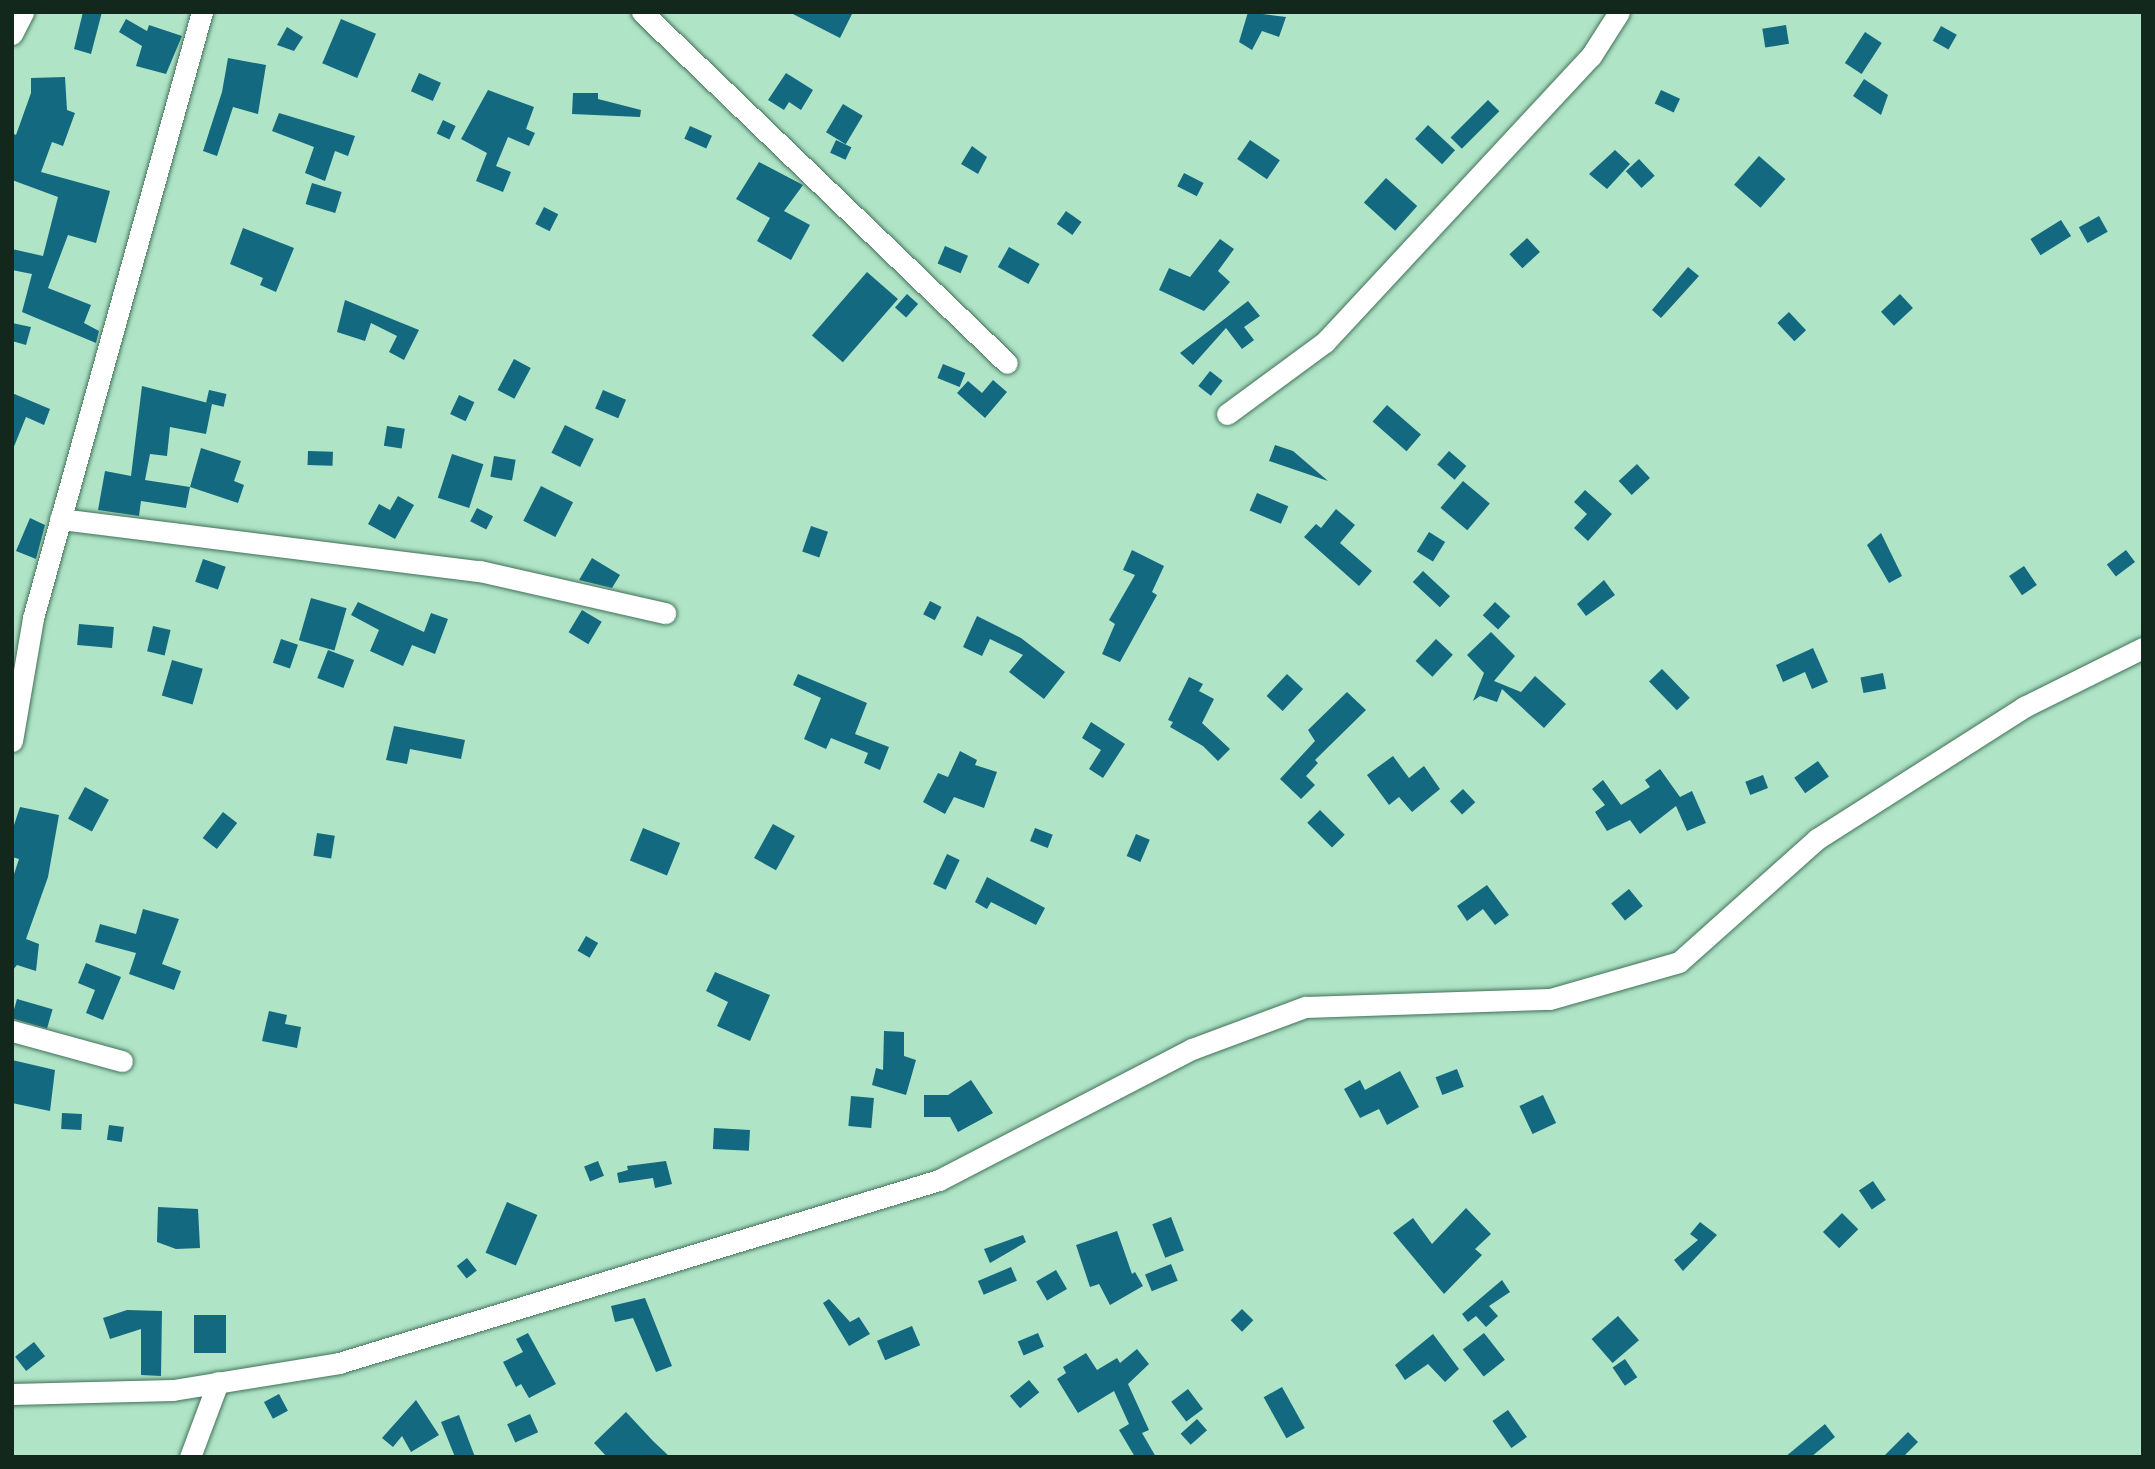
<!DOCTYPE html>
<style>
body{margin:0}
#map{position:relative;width:2155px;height:1469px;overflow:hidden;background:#b0e4c7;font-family:"Archivo Narrow",sans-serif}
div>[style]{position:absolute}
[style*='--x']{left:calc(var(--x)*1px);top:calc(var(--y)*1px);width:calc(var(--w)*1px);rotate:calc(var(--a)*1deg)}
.building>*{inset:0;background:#126980;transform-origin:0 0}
.roads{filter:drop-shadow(0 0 2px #417259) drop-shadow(0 0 2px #417259)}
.minor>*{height:21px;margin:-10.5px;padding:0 10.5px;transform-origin:10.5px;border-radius:10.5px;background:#fff}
span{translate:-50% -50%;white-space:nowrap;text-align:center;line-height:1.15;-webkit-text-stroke:7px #b0e4c7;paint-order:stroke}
.frame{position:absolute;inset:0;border:14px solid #13281d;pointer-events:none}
</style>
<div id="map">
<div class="building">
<div style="clip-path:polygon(83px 12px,102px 12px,91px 54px,74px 49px)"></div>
<div style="clip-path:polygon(789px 12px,853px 12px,840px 38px)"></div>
<div style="clip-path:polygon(1248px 12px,1286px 17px,1279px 37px,1262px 31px,1252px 50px,1239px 42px)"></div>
<div style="clip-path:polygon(126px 19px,147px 31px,149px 25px,182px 36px,166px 74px,136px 66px,142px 46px,119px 32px)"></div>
<div style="left:341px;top:19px;width:38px;height:48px;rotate:23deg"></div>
<div style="left:1786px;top:25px;width:19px;height:24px;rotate:81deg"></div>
<div style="left:1941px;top:26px;width:18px;height:17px;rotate:29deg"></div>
<div style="clip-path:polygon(287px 27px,303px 37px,294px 51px,277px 45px)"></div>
<div style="left:1865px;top:32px;width:20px;height:37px;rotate:33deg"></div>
<div style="clip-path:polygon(228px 58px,266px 65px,258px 114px,233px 107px,217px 156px,203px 151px,222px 92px)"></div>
<div style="left:419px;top:73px;width:24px;height:20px;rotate:24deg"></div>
<div style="clip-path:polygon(786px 73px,813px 90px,801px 110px,789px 102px,784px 110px,768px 100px)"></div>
<div style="clip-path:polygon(65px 77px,67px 110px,75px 113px,63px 146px,52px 142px,41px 172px,110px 191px,96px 243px,68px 235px,48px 288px,91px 305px,84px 323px,99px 331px,96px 343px,22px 312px,32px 274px,12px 270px,12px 249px,43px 256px,58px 197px,12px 180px,12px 133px,16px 135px,31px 93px,31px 78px)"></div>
<div style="clip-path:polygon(1864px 79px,1888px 95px,1881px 115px,1853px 96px)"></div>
<div style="clip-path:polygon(488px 90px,534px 107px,526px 129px,535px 133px,529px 146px,508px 137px,496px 166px,511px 172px,503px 192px,476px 181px,487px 153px,461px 139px)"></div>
<div style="left:1661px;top:90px;width:21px;height:15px;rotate:25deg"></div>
<div style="clip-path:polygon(573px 93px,598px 93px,598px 99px,641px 110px,640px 117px,572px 114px)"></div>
<div style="left:1488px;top:100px;width:16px;height:53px;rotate:45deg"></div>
<div style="left:843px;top:104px;width:23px;height:33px;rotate:31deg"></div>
<div style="clip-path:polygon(279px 113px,355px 136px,348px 156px,335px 151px,325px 181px,305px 173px,314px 147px,272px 131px)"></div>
<div style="left:443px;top:120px;width:14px;height:15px;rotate:25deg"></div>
<div style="left:1428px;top:125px;width:37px;height:19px;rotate:43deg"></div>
<div style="left:690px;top:126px;width:24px;height:14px;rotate:24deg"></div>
<div style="left:836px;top:140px;width:17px;height:14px;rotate:25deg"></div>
<div style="left:1250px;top:140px;width:36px;height:23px;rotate:34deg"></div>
<div style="clip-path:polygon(972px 146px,987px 157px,978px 174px,961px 164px)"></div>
<div style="clip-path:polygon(1615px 150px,1630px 164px,1607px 189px,1589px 174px)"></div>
<div style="left:1759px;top:156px;width:35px;height:38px;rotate:41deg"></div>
<div style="left:1639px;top:159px;width:23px;height:18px;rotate:47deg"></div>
<div style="clip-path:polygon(759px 162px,803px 185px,784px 211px,810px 225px,791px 260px,757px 241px,770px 218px,736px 199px)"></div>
<div style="left:1184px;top:173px;width:22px;height:15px;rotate:27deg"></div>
<div style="left:1386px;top:178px;width:42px;height:33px;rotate:42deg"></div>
<div style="left:312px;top:183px;width:31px;height:22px;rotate:17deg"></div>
<div style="left:544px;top:207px;width:16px;height:19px;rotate:27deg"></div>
<div style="left:1066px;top:211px;width:19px;height:16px;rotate:35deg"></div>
<div style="left:2099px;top:216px;width:18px;height:23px;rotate:61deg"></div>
<div style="left:2061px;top:220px;width:19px;height:36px;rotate:58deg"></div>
<div style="clip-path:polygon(243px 228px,294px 248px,276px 292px,260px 285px,263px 278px,230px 264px)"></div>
<div style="left:1527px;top:238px;width:19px;height:24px;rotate:47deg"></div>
<div style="clip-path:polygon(1220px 239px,1234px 249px,1218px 271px,1230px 282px,1204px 311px,1159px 290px,1169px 268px,1190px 277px)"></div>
<div style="left:945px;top:246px;width:25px;height:19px;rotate:23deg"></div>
<div style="left:1009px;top:247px;width:35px;height:23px;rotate:29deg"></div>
<div style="clip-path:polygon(1688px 267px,1699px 276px,1661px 318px,1652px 310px)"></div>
<div style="left:867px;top:272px;width:41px;height:84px;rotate:41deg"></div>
<div style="left:907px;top:294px;width:15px;height:18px;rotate:42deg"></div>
<div style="left:1900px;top:294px;width:19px;height:26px;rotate:47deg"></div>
<div style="clip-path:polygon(345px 300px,419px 330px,404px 360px,389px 352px,397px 336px,371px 323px,365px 341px,337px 332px)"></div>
<div style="clip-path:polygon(1248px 301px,1260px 316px,1244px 327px,1254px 340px,1242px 349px,1226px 328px,1193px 365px,1180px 353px)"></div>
<div style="left:1789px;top:312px;width:25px;height:16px;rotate:47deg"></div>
<div style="clip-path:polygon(12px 323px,31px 327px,26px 345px,12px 341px)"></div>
<div style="left:514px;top:359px;width:19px;height:35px;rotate:28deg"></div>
<div style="left:943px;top:364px;width:24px;height:15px;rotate:22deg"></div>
<div style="left:1210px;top:371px;width:16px;height:19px;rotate:38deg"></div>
<div style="clip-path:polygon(993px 380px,1007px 392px,985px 418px,957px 393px,968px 381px,982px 393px)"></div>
<div style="clip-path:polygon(142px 386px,212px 404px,206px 434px,170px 427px,167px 456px,150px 454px,145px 480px,190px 487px,186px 508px,141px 501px,139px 516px,98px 510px,105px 471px,131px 476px)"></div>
<div style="left:209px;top:390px;width:18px;height:13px;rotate:13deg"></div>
<div style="left:603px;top:390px;width:25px;height:20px;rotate:23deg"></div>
<div style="clip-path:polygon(12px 393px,50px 409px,44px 425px,26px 417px,13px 449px)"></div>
<div style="left:459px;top:395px;width:17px;height:21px;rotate:25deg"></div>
<div style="left:1387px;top:405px;width:45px;height:22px;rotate:41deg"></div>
<div style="left:565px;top:425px;width:32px;height:31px;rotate:26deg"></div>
<div style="left:387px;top:426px;width:18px;height:20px;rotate:9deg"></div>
<div style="clip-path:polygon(1275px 445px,1293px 451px,1328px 481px,1269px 461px)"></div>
<div style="clip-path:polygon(201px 448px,241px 461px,234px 481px,244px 485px,238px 503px,190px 487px)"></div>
<div style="left:308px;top:451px;width:25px;height:14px;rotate:2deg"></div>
<div style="left:1449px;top:451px;width:23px;height:18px;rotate:41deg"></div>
<div style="left:452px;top:454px;width:33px;height:46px;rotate:18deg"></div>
<div style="left:494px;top:456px;width:22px;height:21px;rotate:10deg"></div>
<div style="left:1637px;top:464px;width:19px;height:25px;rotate:47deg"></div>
<div style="left:1463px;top:481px;width:35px;height:35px;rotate:40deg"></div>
<div style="left:541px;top:486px;width:36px;height:39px;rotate:27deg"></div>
<div style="clip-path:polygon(1585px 490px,1612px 514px,1588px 541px,1574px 528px,1587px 514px,1574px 502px)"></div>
<div style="left:1257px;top:493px;width:34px;height:19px;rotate:23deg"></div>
<div style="clip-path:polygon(398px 496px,414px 505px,395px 539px,368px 524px,379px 504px,390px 510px)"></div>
<div style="left:477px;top:508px;width:18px;height:15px;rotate:27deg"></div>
<div style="clip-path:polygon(1336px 509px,1355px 525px,1340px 543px,1372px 571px,1359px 586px,1304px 537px,1316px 524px,1321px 528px)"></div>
<div style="clip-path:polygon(30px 518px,45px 525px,36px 559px,16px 551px)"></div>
<div style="left:811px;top:526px;width:18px;height:27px;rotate:19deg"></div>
<div style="left:1429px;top:532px;width:19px;height:23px;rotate:32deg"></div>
<div style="clip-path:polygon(1881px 533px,1902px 576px,1889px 583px,1867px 545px)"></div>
<div style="clip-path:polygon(1132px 550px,1164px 566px,1152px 592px,1157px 595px,1120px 662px,1102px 654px,1115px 624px,1109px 620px,1135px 575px,1123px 570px)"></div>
<div style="left:2126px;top:550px;width:15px;height:24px;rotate:53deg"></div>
<div style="clip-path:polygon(592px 558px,620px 575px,612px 588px,579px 580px)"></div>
<div style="left:203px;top:559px;width:24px;height:24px;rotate:19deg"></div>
<div style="left:2024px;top:566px;width:23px;height:18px;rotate:56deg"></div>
<div style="left:1423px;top:571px;width:37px;height:15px;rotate:43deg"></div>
<div style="clip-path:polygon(1604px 580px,1615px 595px,1586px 616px,1577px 604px)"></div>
<div style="left:311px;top:598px;width:37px;height:44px;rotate:16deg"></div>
<div style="left:930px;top:601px;width:13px;height:15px;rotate:27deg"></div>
<div style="clip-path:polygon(358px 602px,424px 632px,431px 613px,448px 619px,435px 654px,412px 645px,403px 666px,370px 651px,379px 630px,351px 615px)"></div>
<div style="left:1495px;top:602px;width:21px;height:18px;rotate:43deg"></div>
<div style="left:582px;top:610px;width:23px;height:26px;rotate:31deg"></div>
<div style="clip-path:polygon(977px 616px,1021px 638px,1065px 672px,1044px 699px,1009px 672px,1023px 655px,990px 639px,982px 656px,963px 647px)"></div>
<div style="left:79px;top:624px;width:35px;height:21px;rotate:5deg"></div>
<div style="left:153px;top:626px;width:18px;height:26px;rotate:13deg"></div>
<div style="clip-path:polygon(1491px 632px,1515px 656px,1494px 681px,1521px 692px,1535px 676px,1566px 704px,1544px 728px,1502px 689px,1497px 702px,1480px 696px,1473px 701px,1484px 673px,1467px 655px)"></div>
<div style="left:281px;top:639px;width:18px;height:25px;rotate:19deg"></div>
<div style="left:1436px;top:639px;width:23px;height:30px;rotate:43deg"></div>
<div style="clip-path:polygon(1813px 648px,1828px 682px,1812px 689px,1805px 672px,1783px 682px,1776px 665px)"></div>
<div style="left:328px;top:650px;width:28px;height:30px;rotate:21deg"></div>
<div style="left:172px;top:660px;width:32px;height:37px;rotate:16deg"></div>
<div style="left:1662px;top:669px;width:40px;height:18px;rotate:46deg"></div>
<div style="left:1883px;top:673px;width:16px;height:23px;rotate:79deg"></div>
<div style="clip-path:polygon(798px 674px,867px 703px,855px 734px,889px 747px,880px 770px,864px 763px,868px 753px,831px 738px,826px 749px,804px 739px,821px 698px,793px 685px)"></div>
<div style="left:1287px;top:674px;width:22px;height:30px;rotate:43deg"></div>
<div style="clip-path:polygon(1189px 677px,1203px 684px,1199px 691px,1214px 699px,1202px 723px,1230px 749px,1218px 761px,1203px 746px,1170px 727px,1173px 722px,1168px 720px)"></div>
<div style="clip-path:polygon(1347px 692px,1366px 710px,1315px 760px,1318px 763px,1306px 776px,1315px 785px,1301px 799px,1280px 779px,1315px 741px,1308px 730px)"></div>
<div style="clip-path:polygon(1091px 722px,1125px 744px,1103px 778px,1089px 769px,1101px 750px,1082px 738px)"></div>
<div style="clip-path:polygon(394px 726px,465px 740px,461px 759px,410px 749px,407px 764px,386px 760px)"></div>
<div style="clip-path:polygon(960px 751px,977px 760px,975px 765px,997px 772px,984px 808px,954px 797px,945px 814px,923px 802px,938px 773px,948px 777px)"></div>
<div style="clip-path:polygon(1393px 756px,1409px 778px,1424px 766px,1440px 789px,1412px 812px,1399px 797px,1389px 805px,1367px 775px)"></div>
<div style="left:1818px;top:761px;width:19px;height:29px;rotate:55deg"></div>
<div style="clip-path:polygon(1660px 769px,1680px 797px,1692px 791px,1706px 823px,1687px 831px,1676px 806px,1640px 834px,1630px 820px,1607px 831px,1595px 812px,1605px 805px,1592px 789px,1603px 780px,1621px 805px,1650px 787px,1645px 780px)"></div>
<div style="left:1763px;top:775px;width:14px;height:19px;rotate:69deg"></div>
<div style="left:85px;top:787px;width:27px;height:36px;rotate:28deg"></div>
<div style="left:1463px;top:789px;width:18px;height:18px;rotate:47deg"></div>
<div style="clip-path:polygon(20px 807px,59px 815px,48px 877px,26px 939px,39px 944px,36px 971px,17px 965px,12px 971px,12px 880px,19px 859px,12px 857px,12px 831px)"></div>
<div style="left:1320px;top:810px;width:35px;height:18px;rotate:45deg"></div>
<div style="left:223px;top:812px;width:18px;height:33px;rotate:38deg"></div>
<div style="left:773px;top:824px;width:25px;height:39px;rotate:29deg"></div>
<div style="left:643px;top:828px;width:40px;height:35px;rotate:22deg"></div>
<div style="left:1035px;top:828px;width:19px;height:14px;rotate:21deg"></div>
<div style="left:317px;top:833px;width:18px;height:23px;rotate:9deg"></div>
<div style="left:1136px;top:834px;width:15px;height:24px;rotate:23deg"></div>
<div style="left:947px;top:854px;width:14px;height:33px;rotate:25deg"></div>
<div style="clip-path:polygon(987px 877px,1045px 908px,1036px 925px,991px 902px,987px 909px,975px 902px)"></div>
<div style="clip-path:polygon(1487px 885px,1509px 915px,1495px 925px,1483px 909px,1467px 921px,1457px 906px)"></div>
<div style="left:1629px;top:889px;width:22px;height:23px;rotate:51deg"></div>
<div style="clip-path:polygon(143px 909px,179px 919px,162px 964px,181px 971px,174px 990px,129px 974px,136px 953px,95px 942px,100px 924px,136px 934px)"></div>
<div style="left:586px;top:936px;width:14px;height:17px;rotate:30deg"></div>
<div style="clip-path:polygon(86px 963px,121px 977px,103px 1020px,86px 1013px,95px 990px,78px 983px)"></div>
<div style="clip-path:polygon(715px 972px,770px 995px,750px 1041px,717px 1026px,728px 1002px,706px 991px)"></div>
<div style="left:17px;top:999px;width:37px;height:20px;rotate:16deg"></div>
<div style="clip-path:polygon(269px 1011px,287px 1015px,285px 1024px,301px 1027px,297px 1048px,262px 1041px)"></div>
<div style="clip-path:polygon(884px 1031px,904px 1032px,904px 1056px,916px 1060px,906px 1095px,872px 1085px,876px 1068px,883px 1070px)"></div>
<div style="clip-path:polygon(12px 1060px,55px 1070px,50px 1111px,12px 1103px)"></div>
<div style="left:1457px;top:1069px;width:19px;height:23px;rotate:69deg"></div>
<div style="clip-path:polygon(1400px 1071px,1419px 1107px,1387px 1125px,1379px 1109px,1360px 1118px,1344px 1089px,1360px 1080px,1365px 1090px)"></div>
<div style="clip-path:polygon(971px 1080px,993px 1113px,958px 1132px,950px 1117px,924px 1117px,924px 1095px,948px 1095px)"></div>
<div style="left:1543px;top:1095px;width:31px;height:26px;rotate:65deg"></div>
<div style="left:851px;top:1096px;width:23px;height:30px;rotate:5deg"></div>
<div style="left:62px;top:1113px;width:20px;height:16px;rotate:3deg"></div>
<div style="left:109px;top:1125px;width:15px;height:15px;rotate:8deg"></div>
<div style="left:714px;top:1128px;width:36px;height:21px;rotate:3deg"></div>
<div style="left:598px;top:1161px;width:16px;height:15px;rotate:68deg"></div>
<div style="clip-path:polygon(666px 1161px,672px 1184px,655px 1188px,653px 1178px,619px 1183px,617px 1173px,628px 1170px,627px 1166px)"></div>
<div style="left:1873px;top:1181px;width:23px;height:17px;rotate:56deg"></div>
<div style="left:507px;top:1202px;width:33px;height:55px;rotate:23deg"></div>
<div style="clip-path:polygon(158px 1207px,198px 1209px,200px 1248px,176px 1249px,157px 1242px)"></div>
<div style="clip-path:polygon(1466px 1208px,1491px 1234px,1475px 1249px,1482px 1255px,1444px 1294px,1393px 1233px,1413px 1218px,1432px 1244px)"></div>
<div style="left:1842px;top:1213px;width:23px;height:27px;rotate:45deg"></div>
<div style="left:1171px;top:1217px;width:36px;height:20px;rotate:69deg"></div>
<div style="clip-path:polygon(1700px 1222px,1717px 1235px,1683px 1271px,1674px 1260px,1698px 1240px,1690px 1234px)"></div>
<div style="clip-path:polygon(1117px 1231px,1132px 1274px,1135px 1272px,1143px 1286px,1110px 1305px,1099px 1284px,1090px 1287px,1076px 1245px)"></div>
<div style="clip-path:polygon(1023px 1235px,1026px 1242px,990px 1263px,984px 1249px)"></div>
<div style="left:467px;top:1258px;width:16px;height:13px;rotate:52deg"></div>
<div style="left:1171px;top:1264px;width:18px;height:28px;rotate:68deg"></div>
<div style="left:1011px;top:1267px;width:15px;height:36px;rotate:67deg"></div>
<div style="left:1056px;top:1270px;width:22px;height:23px;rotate:60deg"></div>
<div style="clip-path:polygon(1502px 1280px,1510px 1292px,1489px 1306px,1498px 1316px,1486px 1327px,1476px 1316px,1468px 1322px,1462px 1314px)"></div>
<div style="clip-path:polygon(645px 1298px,672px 1366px,656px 1372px,633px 1318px,615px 1322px,611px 1306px)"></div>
<div style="clip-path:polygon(829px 1299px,850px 1322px,859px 1317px,870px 1334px,849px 1346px,823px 1303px)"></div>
<div style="left:1242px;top:1309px;width:16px;height:16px;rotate:45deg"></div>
<div style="clip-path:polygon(127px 1310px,162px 1311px,161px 1376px,141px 1375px,141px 1329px,110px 1339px,103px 1318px)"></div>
<div style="left:194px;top:1315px;width:32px;height:38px"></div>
<div style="left:1618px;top:1316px;width:32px;height:35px;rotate:49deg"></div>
<div style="left:912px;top:1326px;width:21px;height:38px;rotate:67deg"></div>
<div style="clip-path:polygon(528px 1333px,556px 1384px,529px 1398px,521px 1384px,516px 1387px,503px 1362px,523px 1352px,516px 1339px)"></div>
<div style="left:1038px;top:1333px;width:15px;height:22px;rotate:67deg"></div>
<div style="left:1484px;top:1333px;width:34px;height:27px;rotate:52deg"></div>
<div style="clip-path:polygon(1433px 1334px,1459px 1369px,1445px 1382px,1428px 1364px,1405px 1380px,1395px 1365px)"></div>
<div style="left:34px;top:1342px;width:18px;height:24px;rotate:52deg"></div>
<div style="clip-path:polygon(1137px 1349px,1149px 1364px,1128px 1384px,1149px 1430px,1142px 1433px,1156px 1457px,1135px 1457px,1119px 1430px,1129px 1424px,1114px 1391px,1078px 1413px,1057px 1379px,1066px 1373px,1063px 1367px,1086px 1353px,1097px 1370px,1117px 1358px,1120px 1363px)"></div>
<div style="left:1625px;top:1359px;width:22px;height:15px;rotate:56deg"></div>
<div style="left:1029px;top:1380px;width:16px;height:25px;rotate:50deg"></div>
<div style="left:1282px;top:1387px;width:47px;height:21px;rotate:61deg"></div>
<div style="left:1188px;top:1389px;width:25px;height:21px;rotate:53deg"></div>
<div style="left:279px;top:1394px;width:19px;height:17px;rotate:62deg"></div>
<div style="clip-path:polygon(416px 1400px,439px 1435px,411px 1452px,402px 1436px,393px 1447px,382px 1438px)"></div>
<div style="left:1508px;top:1410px;width:33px;height:19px;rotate:55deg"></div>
<div style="clip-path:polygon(626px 1412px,653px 1441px,670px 1457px,607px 1457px,594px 1443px)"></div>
<div style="left:530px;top:1414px;width:20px;height:25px;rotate:66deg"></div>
<div style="clip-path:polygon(459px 1415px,475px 1457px,455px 1457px,441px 1422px)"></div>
<div style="left:1197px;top:1419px;width:15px;height:22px;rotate:48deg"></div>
<div style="clip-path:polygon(1825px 1424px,1835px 1437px,1811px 1457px,1785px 1457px)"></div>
<div style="clip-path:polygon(1908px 1432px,1918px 1442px,1903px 1457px,1883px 1457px)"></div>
</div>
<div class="roads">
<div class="minor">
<div style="--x:642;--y:12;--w:506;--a:43.88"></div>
<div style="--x:12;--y:34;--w:25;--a:-63"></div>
<div style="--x:1227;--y:414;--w:122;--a:-36.3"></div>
<div style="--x:1325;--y:342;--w:391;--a:-47.1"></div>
<div style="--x:1591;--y:56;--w:52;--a:-57.5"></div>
<div style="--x:60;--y:519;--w:423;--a:7.1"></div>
<div style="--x:480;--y:571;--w:190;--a:12.8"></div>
<div style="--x:12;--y:741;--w:125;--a:-80.3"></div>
<div style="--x:33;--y:618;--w:629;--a:-74.42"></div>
<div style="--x:12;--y:1031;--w:114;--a:15.3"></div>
<div style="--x:12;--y:1394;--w:161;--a:-1.4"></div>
<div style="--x:173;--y:1390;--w:168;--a:-9.2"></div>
<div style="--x:339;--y:1363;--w:627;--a:-16.96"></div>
<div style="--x:939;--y:1180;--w:285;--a:-27.4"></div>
<div style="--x:1192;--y:1049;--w:121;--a:-20.4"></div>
<div style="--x:1305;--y:1007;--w:245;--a:-1.9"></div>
<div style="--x:1550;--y:999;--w:134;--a:-16"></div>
<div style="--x:1679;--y:962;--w:185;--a:-41.7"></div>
<div style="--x:1817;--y:839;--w:246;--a:-32.5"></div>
<div style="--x:2024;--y:707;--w:133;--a:-26.4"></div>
<div style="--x:190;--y:1457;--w:80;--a:-69.5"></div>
</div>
</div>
<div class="frame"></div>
</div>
